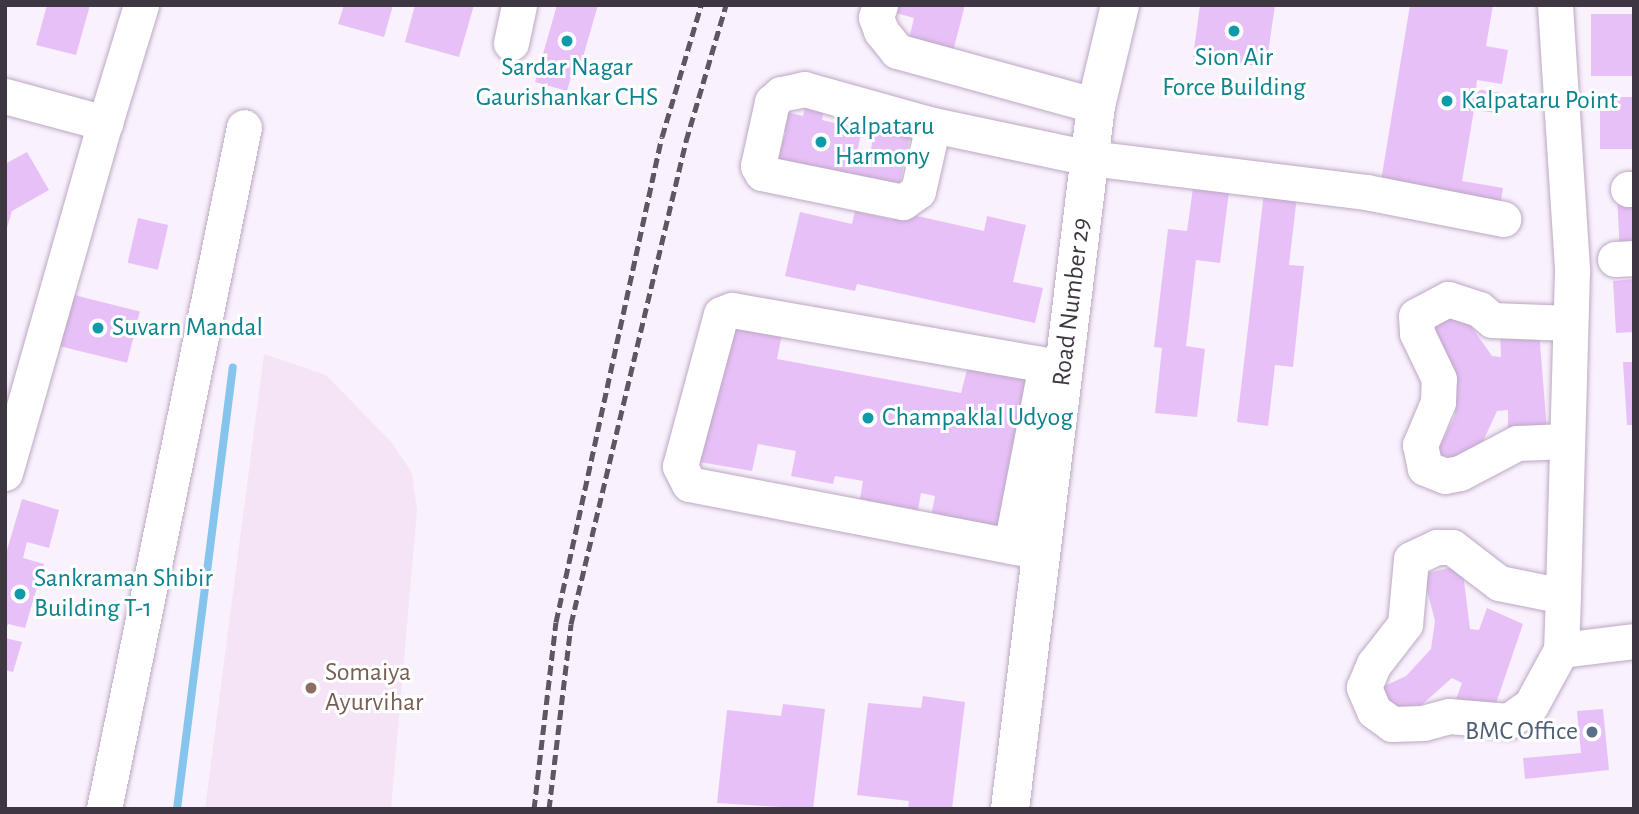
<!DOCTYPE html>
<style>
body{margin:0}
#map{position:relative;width:1639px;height:814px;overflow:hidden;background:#f9f1fc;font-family:"Alegreya Sans",sans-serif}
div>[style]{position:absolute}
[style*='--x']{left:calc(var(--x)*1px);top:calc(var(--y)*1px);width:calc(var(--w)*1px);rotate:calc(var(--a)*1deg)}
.education>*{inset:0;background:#f5e4f5}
.stream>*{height:8px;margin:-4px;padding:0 4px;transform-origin:4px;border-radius:4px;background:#85c4ec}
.building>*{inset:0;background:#e7c0f7;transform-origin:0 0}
.roads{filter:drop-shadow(0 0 2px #bca8c4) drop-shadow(0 0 2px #bca8c4)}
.minor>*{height:35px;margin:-17.5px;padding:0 17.5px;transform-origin:17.5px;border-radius:17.5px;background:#fff}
.major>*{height:38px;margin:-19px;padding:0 19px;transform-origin:19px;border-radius:19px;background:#fff}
.rail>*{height:5px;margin-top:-2.5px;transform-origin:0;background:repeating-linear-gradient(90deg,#5e5661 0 10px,transparent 0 15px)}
.dots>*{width:19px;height:19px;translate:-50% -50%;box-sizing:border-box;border:4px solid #fff;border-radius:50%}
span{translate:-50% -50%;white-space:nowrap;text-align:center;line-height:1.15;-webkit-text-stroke:6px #fff;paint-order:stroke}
.culture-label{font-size:26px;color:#0d838f}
.left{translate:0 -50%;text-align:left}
.street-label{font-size:26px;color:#3e3641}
.education-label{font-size:26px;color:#785e54}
.service-label{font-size:26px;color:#4e5e75}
.right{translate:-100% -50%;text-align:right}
.frame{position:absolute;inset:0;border:7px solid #3e3641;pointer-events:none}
</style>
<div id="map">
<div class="education">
<div style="clip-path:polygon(264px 354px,326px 375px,392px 443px,412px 473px,417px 510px,391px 809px,205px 809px)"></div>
</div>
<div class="stream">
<div style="--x:177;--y:809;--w:445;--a:-82.8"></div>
</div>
<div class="building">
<div style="clip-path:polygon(47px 5px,90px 5px,76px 55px,36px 45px)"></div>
<div style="clip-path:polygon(344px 5px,393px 5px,384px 37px,338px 24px)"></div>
<div style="clip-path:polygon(415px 5px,474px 5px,459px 57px,405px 42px)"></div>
<div style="clip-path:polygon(557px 5px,598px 5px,577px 78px,571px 77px,567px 91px,535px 82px)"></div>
<div style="clip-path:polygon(891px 5px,965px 5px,951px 59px,907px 47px,914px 18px,889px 11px)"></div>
<div style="clip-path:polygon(1200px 5px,1275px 5px,1266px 67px,1193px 57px)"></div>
<div style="clip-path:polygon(1410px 5px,1493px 5px,1486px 46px,1508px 50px,1502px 84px,1477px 80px,1476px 89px,1501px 93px,1498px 113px,1474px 110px,1462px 181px,1503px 188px,1499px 213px,1379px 193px)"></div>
<div style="left:1634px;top:14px;width:62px;height:43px;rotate:90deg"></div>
<div style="left:1634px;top:97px;width:52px;height:34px;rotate:90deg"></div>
<div style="clip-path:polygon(806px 104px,824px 108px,822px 120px,862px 129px,856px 157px,869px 159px,876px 124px,911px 132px,899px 187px,773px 168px,786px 132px,779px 130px,783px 111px,803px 116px)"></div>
<div style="clip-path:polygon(27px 152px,49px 190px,12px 211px,5px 234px,5px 164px)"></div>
<div style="clip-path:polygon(1193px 188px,1229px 192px,1220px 263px,1196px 260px,1186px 346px,1205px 349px,1197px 417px,1155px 413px,1162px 348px,1154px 347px,1168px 229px,1187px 231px)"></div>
<div style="clip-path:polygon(1264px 192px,1297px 196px,1289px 265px,1304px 266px,1293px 367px,1275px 365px,1268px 426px,1237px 422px)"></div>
<div style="clip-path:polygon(1634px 193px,1634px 253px,1620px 254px,1617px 195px)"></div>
<div style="clip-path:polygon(855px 211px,893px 220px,895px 211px,984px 231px,987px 216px,1026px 225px,1013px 282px,1043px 288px,1035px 323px,857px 284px,855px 291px,785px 276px,800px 212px,852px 224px)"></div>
<div style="left:138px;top:218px;width:31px;height:46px;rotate:13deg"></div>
<div style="clip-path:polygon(1634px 279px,1634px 332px,1616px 333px,1613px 281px)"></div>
<div style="left:70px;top:294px;width:72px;height:53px;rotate:14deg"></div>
<div style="clip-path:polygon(1455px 303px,1492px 356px,1501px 357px,1500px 331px,1539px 331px,1547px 430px,1508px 431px,1508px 410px,1497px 411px,1472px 465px,1436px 453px,1455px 416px,1457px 380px,1424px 331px)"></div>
<div style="clip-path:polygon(727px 319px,783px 329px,777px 359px,961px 393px,969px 362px,1037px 370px,1003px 536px,929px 526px,935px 496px,921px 493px,918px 510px,860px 499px,863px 481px,835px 476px,833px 484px,791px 476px,796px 451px,758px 444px,752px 471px,700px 462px)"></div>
<div style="clip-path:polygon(1623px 362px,1634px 362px,1634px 425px,1627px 425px)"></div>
<div style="clip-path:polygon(22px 499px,59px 510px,49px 548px,27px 542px,23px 558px,44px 564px,25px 628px,8px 624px,6px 629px,5px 557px)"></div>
<div style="clip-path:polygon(1462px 565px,1470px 629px,1479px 630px,1487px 608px,1523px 624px,1491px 718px,1455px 702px,1462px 683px,1452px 678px,1409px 716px,1376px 690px,1406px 676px,1431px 649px,1435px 621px,1423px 574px)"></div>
<div style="clip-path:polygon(5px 638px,22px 642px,13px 672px,5px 670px)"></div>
<div style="clip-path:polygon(923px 696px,965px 702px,952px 809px,908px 809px,909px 801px,857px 795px,868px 703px,921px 708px)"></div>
<div style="clip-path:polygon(783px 704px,825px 709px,813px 809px,717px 803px,727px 710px,781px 716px)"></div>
<div style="clip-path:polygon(1603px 709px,1609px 770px,1525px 779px,1523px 758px,1581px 753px,1577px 711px)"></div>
</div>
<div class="roads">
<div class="minor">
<div style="--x:880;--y:5;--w:13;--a:108"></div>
<div style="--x:876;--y:17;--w:15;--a:70"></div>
<div style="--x:881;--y:31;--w:26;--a:51"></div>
<div style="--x:897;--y:51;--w:206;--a:15.4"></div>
<div style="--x:1555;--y:5;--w:267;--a:86.3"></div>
<div style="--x:1572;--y:271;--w:325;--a:91.6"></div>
<div style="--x:1563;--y:596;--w:54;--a:92.1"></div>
<div style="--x:1561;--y:650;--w:63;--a:118.6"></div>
<div style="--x:1531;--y:705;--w:28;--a:145"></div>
<div style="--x:1508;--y:721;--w:59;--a:-175.2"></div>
<div style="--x:1449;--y:716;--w:27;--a:165"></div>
<div style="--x:1423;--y:723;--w:31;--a:178"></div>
<div style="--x:1392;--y:724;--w:22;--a:-144"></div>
<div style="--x:1374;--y:711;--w:26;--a:-113"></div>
<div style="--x:1364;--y:687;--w:25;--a:-67"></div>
<div style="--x:1374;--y:664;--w:51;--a:-52.2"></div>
<div style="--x:1405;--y:624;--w:65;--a:-84.7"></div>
<div style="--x:1411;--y:559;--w:29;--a:-25"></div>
<div style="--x:1437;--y:547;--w:15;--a:0"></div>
<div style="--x:1452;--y:547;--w:59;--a:37.5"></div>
<div style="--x:1499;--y:583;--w:65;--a:11.5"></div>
<div style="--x:511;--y:43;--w:39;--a:-78"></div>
<div style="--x:5;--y:96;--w:104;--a:15.1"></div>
<div style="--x:105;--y:123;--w:123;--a:-73"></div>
<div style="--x:933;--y:125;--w:68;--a:102.8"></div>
<div style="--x:918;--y:191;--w:19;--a:144"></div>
<div style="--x:903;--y:202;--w:144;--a:-168.4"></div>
<div style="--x:762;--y:173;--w:8;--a:-120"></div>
<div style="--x:758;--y:166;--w:66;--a:-77.7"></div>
<div style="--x:772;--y:102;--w:12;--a:-42"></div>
<div style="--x:781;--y:94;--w:24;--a:-12"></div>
<div style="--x:804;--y:89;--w:134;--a:15.6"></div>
<div style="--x:933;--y:125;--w:160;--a:11.9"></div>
<div style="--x:1090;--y:158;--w:278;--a:7"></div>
<div style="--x:1366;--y:192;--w:140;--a:11.1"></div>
<div style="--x:1628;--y:189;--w:6;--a:0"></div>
<div style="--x:1615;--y:259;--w:19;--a:-3"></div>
<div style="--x:1567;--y:441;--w:50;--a:177.7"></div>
<div style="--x:1517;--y:443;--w:64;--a:152.2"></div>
<div style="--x:1460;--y:473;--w:15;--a:169"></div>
<div style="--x:1445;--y:476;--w:22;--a:-158"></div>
<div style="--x:1425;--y:468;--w:24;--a:-102"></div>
<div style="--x:1420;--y:445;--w:47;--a:-67.3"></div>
<div style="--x:1438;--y:402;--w:23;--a:-88"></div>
<div style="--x:1439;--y:379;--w:51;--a:-115.6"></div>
<div style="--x:1417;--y:333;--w:17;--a:-93"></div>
<div style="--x:1416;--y:316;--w:36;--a:-28"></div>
<div style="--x:1448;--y:299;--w:33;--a:18"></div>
<div style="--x:1479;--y:309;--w:17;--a:40"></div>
<div style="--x:1492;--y:320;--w:78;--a:2.2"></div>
<div style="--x:5;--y:473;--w:364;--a:-74.1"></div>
<div style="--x:1011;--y:546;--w:184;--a:-79.1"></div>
<div style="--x:1042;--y:552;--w:359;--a:-169.1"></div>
<div style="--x:689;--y:484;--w:20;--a:-117"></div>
<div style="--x:680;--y:466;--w:157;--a:-74.9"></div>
<div style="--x:721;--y:314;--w:12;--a:-20"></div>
<div style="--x:732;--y:310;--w:337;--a:9.9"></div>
<div style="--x:1561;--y:650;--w:74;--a:-7"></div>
<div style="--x:104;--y:809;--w:696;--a:-78.4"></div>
</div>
<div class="major">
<div style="--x:1010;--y:809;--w:708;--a:-83.03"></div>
<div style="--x:1096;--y:106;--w:104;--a:-76.6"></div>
</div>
</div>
<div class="rail">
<div style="--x:534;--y:809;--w:188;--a:-83.3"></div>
<div style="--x:556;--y:622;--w:496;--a:-77.7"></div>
<div style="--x:662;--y:137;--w:138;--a:-73.5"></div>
<div style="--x:549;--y:809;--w:186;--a:-83.2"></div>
<div style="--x:571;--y:624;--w:497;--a:-76.6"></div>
<div style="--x:686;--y:141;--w:142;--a:-73.6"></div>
</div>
<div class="dots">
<div style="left:1234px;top:31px;background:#0f9aa8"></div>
<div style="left:567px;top:41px;background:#0f9aa8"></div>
<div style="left:1447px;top:101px;background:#0f9aa8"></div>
<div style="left:821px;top:142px;background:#0f9aa8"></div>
<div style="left:98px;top:328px;background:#0f9aa8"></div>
<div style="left:868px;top:418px;background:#0f9aa8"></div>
<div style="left:20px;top:594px;background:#0f9aa8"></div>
<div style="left:311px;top:688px;background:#8d6e63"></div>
<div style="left:1592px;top:732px;background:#5c6f8a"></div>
</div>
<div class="culture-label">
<span style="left:1234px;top:73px">Sion Air<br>Force Building</span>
<span style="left:567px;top:83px">Sardar Nagar<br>Gaurishankar CHS</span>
<span class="left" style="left:1461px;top:101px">Kalpataru Point</span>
<span class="left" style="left:835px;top:142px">Kalpataru<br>Harmony</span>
<span class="left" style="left:112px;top:328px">Suvarn Mandal</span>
<span class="left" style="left:882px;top:418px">Champaklal Udyog</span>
<span class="left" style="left:34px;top:594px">Sankraman Shibir<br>Building T-1</span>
</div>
<div class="street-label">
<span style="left:1072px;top:302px;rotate:-83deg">Road Number 29</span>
</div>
<div class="education-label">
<span class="left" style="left:325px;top:688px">Somaiya<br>Ayurvihar</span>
</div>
<div class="service-label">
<span class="right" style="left:1578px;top:732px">BMC Office</span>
</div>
<div class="frame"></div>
</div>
